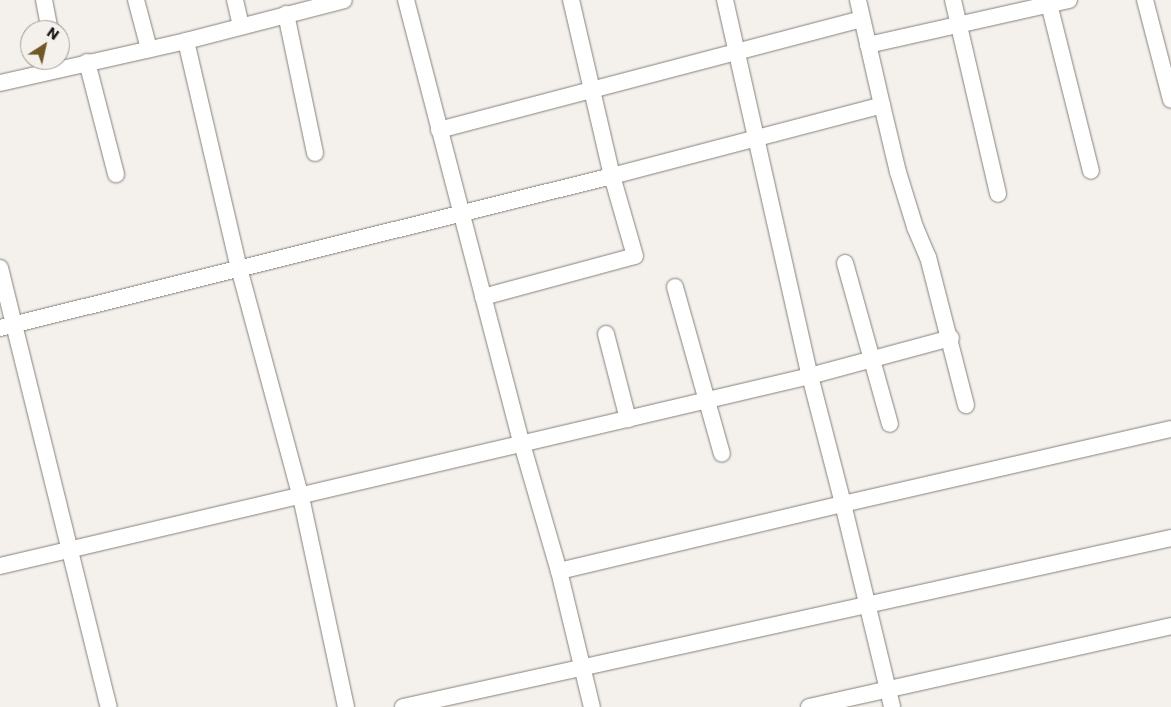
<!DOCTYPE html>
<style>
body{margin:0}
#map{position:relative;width:1171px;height:707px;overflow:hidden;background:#f4f0eb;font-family:Poppins,sans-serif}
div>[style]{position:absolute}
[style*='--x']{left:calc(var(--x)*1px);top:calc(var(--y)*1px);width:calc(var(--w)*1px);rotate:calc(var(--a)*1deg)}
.roads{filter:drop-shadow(0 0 1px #85817d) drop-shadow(0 0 1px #85817d)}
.minor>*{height:16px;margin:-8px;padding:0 8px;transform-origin:8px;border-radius:8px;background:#fff}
span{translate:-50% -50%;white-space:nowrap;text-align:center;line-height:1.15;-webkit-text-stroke:4px #f4f0eb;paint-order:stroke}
.north{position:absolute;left:20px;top:20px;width:50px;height:50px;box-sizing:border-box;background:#f4f0eb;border:1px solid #9d9a96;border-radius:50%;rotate:35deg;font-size:14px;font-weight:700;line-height:20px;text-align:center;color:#1a1917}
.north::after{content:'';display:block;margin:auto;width:18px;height:22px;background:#715628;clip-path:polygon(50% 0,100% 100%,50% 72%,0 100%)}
</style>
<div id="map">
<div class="roads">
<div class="minor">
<div style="--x:44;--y:0;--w:31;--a:79"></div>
<div style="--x:136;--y:0;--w:51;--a:75.1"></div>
<div style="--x:235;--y:0;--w:26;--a:77"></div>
<div style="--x:406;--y:0;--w:459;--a:75.4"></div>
<div style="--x:522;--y:444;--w:132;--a:73.8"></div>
<div style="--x:559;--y:571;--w:140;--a:76.4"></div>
<div style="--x:725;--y:0;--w:385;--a:77.3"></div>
<div style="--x:810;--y:376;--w:146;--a:-15.1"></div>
<div style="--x:953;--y:0;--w:199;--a:76.9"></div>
<div style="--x:1048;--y:0;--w:176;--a:75.9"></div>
<div style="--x:1145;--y:0;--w:103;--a:75.4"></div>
<div style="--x:286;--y:14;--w:142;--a:78.2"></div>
<div style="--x:186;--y:41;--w:233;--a:76.9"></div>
<div style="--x:239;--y:268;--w:237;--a:74.9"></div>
<div style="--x:301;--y:497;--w:215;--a:77.9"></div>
<div style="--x:868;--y:45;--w:206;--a:-12.6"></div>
<div style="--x:87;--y:62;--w:116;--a:75.5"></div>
<div style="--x:0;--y:83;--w:191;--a:-12.7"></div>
<div style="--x:186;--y:41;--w:163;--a:-14.5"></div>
<div style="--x:882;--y:105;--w:69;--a:76.6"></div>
<div style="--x:898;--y:172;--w:58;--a:72.8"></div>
<div style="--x:915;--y:227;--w:33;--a:67"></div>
<div style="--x:928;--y:257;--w:153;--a:75.6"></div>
<div style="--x:439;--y:130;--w:437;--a:-14.7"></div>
<div style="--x:845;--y:263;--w:167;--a:74.4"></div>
<div style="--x:0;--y:268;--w:452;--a:76.1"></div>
<div style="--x:675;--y:287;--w:173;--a:74.3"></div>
<div style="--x:483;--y:297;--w:157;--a:-15.1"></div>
<div style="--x:635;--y:256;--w:83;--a:-106"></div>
<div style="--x:612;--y:176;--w:181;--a:-103.1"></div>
<div style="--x:0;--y:328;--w:631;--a:-13.95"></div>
<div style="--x:612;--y:176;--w:279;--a:-14.7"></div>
<div style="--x:882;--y:105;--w:108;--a:-102.9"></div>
<div style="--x:606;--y:334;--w:88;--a:75.5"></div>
<div style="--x:0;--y:566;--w:832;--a:-13.2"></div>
<div style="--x:810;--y:376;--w:132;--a:75.5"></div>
<div style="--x:843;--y:504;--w:336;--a:-12.9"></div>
<div style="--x:559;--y:571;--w:292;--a:-13.3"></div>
<div style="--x:843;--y:504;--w:209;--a:76.4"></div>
<div style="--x:403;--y:707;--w:786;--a:-12.41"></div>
<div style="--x:809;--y:707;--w:371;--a:-12.6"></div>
</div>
</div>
<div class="north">N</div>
</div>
